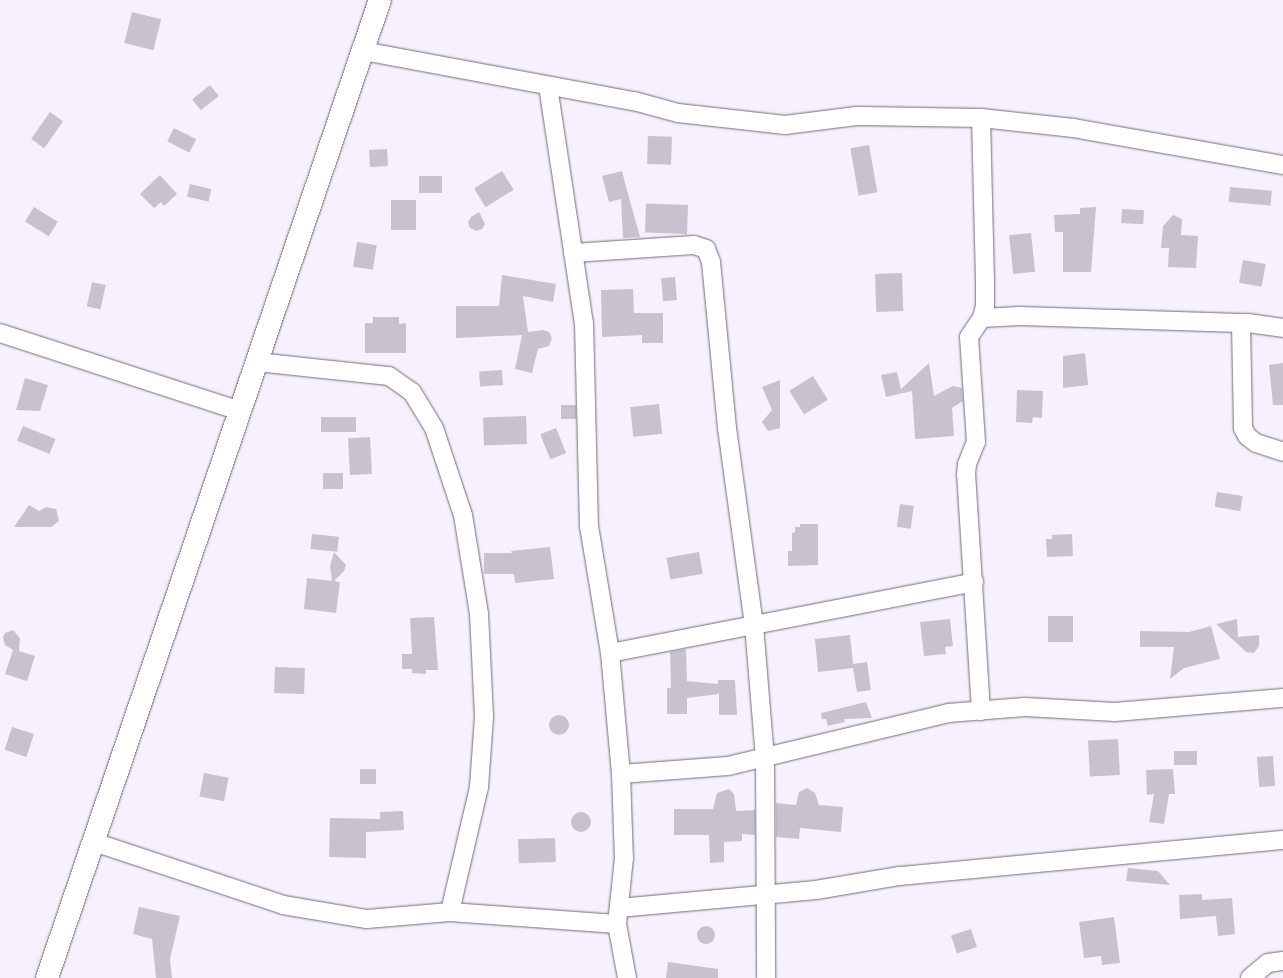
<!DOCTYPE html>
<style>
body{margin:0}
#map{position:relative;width:1283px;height:978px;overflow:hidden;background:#f7f1fd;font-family:Helvetica,sans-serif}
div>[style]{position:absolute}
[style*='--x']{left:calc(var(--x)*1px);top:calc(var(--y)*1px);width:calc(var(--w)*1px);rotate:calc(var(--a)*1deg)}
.building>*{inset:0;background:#c8c2ce;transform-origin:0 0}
.round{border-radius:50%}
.roads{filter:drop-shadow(0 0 1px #716c76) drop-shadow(0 0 1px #716c76)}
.street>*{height:18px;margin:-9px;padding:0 9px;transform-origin:9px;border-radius:9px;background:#fff}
.primary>*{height:22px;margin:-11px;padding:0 11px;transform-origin:11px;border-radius:11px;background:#fff}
span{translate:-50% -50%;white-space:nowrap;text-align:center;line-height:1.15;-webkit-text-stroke:3px #fff;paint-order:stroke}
</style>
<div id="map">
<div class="building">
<div style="left:132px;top:12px;width:30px;height:32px;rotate:14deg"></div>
<div style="left:210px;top:85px;width:14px;height:23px;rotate:51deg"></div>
<div style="left:50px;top:112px;width:16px;height:33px;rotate:35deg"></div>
<div style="left:174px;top:128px;width:25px;height:15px;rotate:27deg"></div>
<div style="left:648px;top:136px;width:24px;height:28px;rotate:2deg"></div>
<div style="left:869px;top:145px;width:48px;height:19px;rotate:80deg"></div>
<div style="left:387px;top:149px;width:17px;height:18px;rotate:87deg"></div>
<div style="left:502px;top:171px;width:22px;height:33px;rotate:58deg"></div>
<div style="clip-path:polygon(622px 171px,627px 190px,640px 237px,623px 238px,621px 199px,609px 202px,602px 176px)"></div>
<div style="clip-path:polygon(160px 175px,177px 194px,164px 206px,161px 202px,154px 208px,140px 194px)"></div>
<div style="left:419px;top:176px;width:23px;height:17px"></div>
<div style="left:190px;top:184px;width:22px;height:13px;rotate:13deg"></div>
<div style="left:1230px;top:187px;width:42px;height:15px;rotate:5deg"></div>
<div style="left:391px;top:200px;width:25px;height:30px"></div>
<div style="left:688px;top:205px;width:29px;height:42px;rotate:92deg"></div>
<div style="left:34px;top:207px;width:28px;height:17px;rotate:32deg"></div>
<div style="clip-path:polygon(1096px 207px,1091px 272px,1063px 272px,1063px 232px,1055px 232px,1054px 215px,1080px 214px,1080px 208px)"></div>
<div style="left:1122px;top:209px;width:22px;height:14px;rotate:3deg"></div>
<div style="clip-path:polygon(479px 212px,485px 224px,482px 229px,476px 231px,470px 228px,468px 222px,471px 217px)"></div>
<div style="clip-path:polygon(1173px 215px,1182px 219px,1181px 235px,1198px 236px,1196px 268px,1168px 267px,1169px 248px,1161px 248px,1163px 226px)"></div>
<div style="left:1031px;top:233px;width:39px;height:22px;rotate:84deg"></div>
<div style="left:357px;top:242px;width:20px;height:25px;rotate:9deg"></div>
<div style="left:1243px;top:260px;width:23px;height:23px;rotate:10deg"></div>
<div style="left:902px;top:273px;width:38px;height:27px;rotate:88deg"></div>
<div style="clip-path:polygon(502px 275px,556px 284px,553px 302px,523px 296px,528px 332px,543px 330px,549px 332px,552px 338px,549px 346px,538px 349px,532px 373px,515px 369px,522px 335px,456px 338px,456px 306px,499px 306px)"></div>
<div style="left:675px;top:277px;width:23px;height:14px;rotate:85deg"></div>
<div style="left:92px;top:282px;width:14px;height:25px;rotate:12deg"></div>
<div style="clip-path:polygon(633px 289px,634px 313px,663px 313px,663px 343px,642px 343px,642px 335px,602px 337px,601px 290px)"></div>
<div style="clip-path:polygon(373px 317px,399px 317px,399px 324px,406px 323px,406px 353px,365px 353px,365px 323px,373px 323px)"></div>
<div style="clip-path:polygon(1085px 353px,1088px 385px,1063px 388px,1063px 356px)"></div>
<div style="clip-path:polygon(929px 363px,934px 396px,953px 386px,962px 388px,963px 401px,952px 408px,954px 436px,915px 439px,912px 391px,886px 397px,881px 375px,897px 372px,901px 389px)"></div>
<div style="clip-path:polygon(1283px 363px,1283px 405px,1273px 405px,1269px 365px)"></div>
<div style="left:502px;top:370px;width:15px;height:23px;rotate:86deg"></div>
<div style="left:813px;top:376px;width:28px;height:28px;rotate:58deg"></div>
<div style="clip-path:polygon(25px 378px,48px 385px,40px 411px,16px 410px)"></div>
<div style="clip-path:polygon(780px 380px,780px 428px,768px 431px,762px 422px,772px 410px,762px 387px)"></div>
<div style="clip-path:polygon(1017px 390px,1043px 391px,1042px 418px,1033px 417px,1032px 423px,1016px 422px)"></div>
<div style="left:659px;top:404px;width:30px;height:29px;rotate:84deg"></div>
<div style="left:576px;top:405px;width:14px;height:15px;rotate:90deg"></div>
<div style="left:526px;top:416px;width:28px;height:43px;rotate:88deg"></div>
<div style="left:321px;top:417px;width:35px;height:15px"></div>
<div style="left:23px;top:426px;width:35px;height:16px;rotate:22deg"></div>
<div style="left:556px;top:428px;width:27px;height:17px;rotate:68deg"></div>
<div style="left:370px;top:437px;width:37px;height:22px;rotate:87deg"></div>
<div style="left:323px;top:473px;width:20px;height:16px"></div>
<div style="left:1217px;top:492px;width:26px;height:15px;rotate:9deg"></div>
<div style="left:900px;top:504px;width:14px;height:23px;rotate:8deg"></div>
<div style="clip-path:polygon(29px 505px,39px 511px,46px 507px,56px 509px,59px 521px,51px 527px,14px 527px)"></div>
<div style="clip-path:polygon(800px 524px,818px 524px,818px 565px,788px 566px,788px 551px,792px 551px,792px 533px,795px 532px,795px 527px,800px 527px)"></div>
<div style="left:312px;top:534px;width:27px;height:15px;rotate:6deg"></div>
<div style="clip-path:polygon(1072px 534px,1073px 556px,1047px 557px,1046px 539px,1052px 539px,1052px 535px)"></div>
<div style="clip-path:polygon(550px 547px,554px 579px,515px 583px,514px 574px,484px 574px,484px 553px,512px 553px,511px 551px)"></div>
<div style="clip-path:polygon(334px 552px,346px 565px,344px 571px,334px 581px,340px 582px,336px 613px,304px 609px,307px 578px,332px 581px,330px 566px)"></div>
<div style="left:699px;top:552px;width:22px;height:33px;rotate:80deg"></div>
<div style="left:1048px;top:616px;width:25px;height:26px"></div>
<div style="clip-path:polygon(434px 617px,438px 670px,426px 670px,426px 674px,412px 673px,412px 669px,402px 669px,402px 654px,412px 654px,410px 618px)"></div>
<div style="clip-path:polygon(950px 619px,953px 646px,945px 647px,946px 654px,924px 656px,920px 622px)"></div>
<div style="clip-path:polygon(1237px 619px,1238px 637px,1259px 635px,1259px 646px,1254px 653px,1246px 652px,1216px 624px)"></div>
<div style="clip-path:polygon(1211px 626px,1220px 659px,1184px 668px,1170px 679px,1174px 647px,1140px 647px,1140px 631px,1189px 632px)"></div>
<div style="clip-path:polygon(13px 630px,20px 638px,19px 651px,35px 656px,27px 681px,5px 674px,13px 650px,5px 645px,3px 637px,5px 633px)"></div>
<div style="clip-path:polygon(850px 635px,853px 664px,867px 662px,871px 690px,857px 692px,853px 668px,818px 672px,815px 639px)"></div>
<div style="clip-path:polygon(686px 649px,687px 681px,718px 684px,718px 680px,735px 680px,737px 715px,719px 715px,719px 694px,687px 698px,687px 714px,667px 714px,667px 688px,671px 688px,670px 652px)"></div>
<div style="left:275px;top:667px;width:30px;height:26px;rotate:2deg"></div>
<div style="clip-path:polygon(866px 702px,872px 718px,844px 719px,845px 722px,828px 726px,826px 719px,822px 719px,821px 713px)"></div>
<div class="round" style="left:549px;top:715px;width:20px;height:20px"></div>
<div style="left:12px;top:727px;width:23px;height:24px;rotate:18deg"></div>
<div style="left:1118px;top:739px;width:36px;height:30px;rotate:87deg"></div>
<div style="left:1174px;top:751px;width:23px;height:14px"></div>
<div style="left:1273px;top:756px;width:30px;height:16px;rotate:86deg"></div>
<div style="left:360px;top:769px;width:16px;height:15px"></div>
<div style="clip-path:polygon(1173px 769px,1175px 794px,1169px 794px,1164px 824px,1149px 822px,1154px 794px,1147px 795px,1146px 770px)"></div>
<div style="left:204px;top:773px;width:25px;height:24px;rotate:11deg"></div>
<div style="clip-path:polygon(807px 788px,815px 793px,819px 805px,843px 807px,841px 832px,800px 828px,799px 839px,776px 837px,776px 803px,796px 805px,799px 792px)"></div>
<div style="clip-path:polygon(729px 789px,734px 794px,736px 811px,755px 810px,755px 835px,742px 834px,742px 841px,724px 842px,724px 862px,710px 863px,709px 835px,674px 835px,674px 809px,713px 809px,717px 793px)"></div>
<div style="clip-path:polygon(403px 811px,404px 830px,366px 832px,366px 858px,329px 857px,330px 818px,380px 819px,380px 812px)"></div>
<div class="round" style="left:571px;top:812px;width:20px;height:20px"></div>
<div style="left:555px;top:838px;width:24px;height:37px;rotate:88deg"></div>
<div style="clip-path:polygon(1128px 868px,1158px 871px,1170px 885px,1126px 881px)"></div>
<div style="clip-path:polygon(1202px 894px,1202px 900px,1232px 898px,1235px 934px,1218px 936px,1216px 916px,1180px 919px,1179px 895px)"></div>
<div style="clip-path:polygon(139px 907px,180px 916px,170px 959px,172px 978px,156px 978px,152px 939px,133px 934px)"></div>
<div style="clip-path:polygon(1114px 917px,1120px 963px,1102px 965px,1101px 956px,1084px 958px,1079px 922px)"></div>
<div class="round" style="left:697px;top:926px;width:18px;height:18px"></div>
<div style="left:971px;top:929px;width:19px;height:21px;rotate:72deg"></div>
<div style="clip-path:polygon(668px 962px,718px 969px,718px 978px,666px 978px)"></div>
</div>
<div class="roads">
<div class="street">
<div style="--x:363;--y:51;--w:276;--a:10.5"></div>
<div style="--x:634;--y:101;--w:46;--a:15.3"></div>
<div style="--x:678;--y:113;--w:108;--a:6.4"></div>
<div style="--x:785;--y:125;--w:72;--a:-7.2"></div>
<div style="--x:856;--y:116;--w:125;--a:0.9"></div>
<div style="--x:981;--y:118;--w:93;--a:6.2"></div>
<div style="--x:1073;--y:128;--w:213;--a:10"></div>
<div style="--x:548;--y:86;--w:240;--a:81.4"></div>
<div style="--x:584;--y:323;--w:203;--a:88.6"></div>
<div style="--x:589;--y:526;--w:129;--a:80.6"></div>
<div style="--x:610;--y:653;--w:121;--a:84.8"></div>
<div style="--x:621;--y:774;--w:84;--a:88"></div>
<div style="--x:624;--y:858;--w:66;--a:96.1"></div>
<div style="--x:981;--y:118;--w:164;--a:88.6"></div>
<div style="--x:985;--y:282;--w:24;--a:90"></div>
<div style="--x:985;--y:306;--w:12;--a:104"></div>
<div style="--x:982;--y:318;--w:38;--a:-3"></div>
<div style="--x:1020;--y:316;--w:228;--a:1.8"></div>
<div style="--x:1248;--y:323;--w:35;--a:8"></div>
<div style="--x:573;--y:253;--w:121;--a:-3.8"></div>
<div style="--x:694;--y:245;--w:13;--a:18"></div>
<div style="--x:706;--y:249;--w:14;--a:69"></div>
<div style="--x:711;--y:262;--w:167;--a:84.5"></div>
<div style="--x:727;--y:428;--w:199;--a:82.2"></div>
<div style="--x:754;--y:625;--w:133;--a:85.3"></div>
<div style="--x:765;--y:758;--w:220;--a:89.7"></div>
<div style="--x:1241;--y:323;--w:105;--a:88.9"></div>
<div style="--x:1243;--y:428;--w:9;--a:63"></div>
<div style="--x:1247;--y:436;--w:11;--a:38"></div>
<div style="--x:1256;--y:443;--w:28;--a:18"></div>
<div style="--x:0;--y:333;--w:252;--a:18"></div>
<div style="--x:257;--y:362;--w:133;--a:6.1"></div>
<div style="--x:389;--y:376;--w:28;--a:35"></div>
<div style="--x:412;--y:392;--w:42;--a:58.6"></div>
<div style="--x:434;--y:428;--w:92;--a:71.6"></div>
<div style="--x:463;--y:515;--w:100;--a:80.8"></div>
<div style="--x:479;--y:614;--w:103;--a:87.2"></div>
<div style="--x:484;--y:717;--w:70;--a:94.1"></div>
<div style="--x:479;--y:787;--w:128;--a:103.1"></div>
<div style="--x:610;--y:653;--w:371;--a:-11"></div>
<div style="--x:981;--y:711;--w:236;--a:-93.6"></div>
<div style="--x:966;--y:475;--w:11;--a:-85"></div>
<div style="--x:967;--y:464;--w:24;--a:-68"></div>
<div style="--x:976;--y:442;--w:105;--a:-93.8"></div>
<div style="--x:969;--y:337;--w:23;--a:-56"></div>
<div style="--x:621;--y:774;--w:107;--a:-4.3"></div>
<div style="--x:728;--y:766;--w:226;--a:-13.5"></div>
<div style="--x:948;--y:713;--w:77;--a:-4.5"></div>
<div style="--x:1025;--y:707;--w:90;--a:3.2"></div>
<div style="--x:1115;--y:712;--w:169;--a:-4.8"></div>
<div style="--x:94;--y:842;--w:199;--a:18.4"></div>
<div style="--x:283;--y:905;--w:85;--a:9.5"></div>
<div style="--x:367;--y:919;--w:83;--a:-4.8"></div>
<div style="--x:450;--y:912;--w:167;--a:4.1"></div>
<div style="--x:617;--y:924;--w:55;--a:79.5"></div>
<div style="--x:619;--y:908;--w:198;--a:-5.2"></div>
<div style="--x:816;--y:890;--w:85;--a:-9.5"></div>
<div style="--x:900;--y:876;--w:385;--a:-5.4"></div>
<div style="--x:1250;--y:978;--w:23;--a:-40"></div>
<div style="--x:1268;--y:963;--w:15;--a:-8"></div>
</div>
<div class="primary">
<div style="--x:47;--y:978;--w:1033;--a:-71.2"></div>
</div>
</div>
</div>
